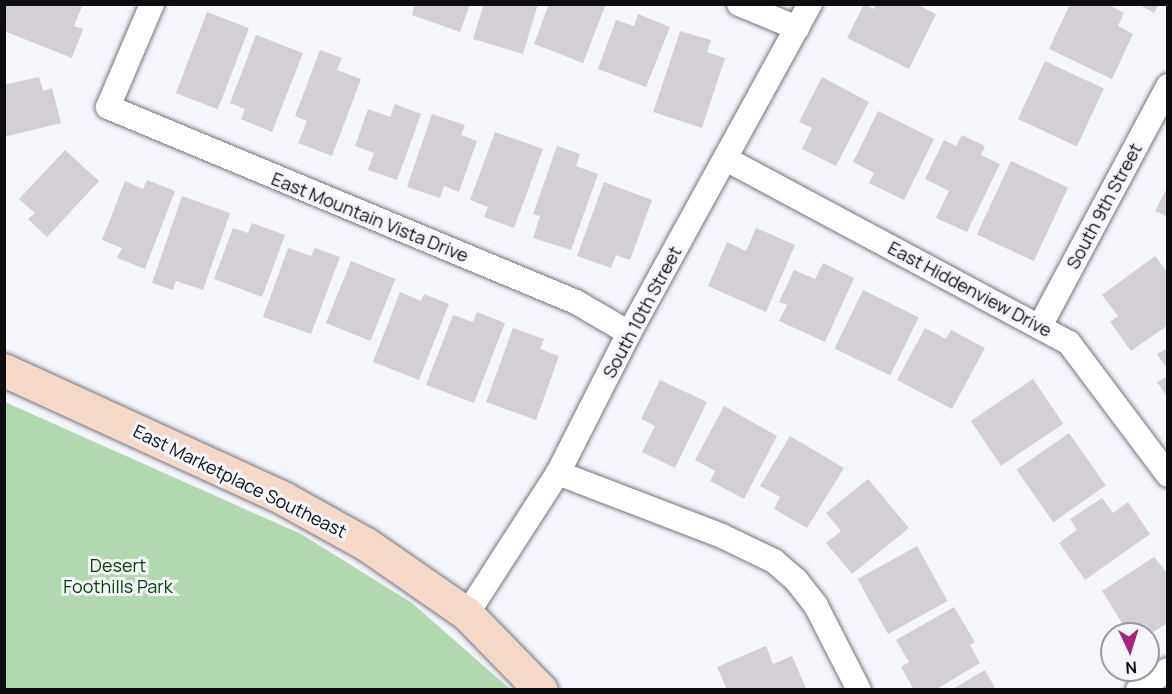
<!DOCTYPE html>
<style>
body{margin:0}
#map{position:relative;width:1172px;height:694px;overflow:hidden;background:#f5f5fc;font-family:Manrope,sans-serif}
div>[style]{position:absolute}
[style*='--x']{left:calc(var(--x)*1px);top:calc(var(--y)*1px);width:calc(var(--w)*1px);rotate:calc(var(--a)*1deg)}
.green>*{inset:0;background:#b1d8af}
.building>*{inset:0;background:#d4cfd5;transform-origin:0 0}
.roads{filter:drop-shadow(0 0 2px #75747b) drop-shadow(0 0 2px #75747b)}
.street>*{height:24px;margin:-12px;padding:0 12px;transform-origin:12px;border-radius:12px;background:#fff}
.secondary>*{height:33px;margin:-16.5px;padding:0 16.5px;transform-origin:16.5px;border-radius:16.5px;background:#f6d8c8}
span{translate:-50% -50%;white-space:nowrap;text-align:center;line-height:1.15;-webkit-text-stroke:6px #f5f5fc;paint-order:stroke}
.street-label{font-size:18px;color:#0d0d10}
.park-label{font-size:18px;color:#004205}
.frame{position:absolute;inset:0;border:6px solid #0d0d10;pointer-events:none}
.north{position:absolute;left:1100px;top:622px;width:60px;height:60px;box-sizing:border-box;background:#f5f5fc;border:2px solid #98989e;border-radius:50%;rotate:176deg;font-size:16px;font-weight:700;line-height:24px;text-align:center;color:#0d0d10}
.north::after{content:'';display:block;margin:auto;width:21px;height:27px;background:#a2277b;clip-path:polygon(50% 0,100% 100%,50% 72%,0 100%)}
</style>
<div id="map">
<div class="green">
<div style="clip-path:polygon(5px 402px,301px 534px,412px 603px,510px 689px,5px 689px)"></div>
</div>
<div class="building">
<div style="clip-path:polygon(4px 4px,83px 4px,74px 26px,83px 29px,72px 58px,4px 31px)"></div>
<div style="clip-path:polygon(415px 4px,470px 4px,460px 32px,412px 15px)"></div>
<div style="clip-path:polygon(484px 4px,538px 4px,523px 54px,473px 39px)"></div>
<div style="clip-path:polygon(549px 4px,606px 4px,583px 63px,534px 44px)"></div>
<div style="clip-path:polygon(864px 4px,874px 9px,876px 4px,916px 4px,936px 14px,909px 69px,847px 38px)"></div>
<div style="clip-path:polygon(1070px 4px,1107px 4px,1124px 13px,1118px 26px,1133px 34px,1112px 79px,1049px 49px)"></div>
<div style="clip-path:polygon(1138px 4px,1159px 4px,1154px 13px)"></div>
<div style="left:207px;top:12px;width:45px;height:87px;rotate:21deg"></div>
<div style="clip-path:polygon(638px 14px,670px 27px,646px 87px,598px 69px,616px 20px,634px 26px)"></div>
<div style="clip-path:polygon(680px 31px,711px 40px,707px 52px,725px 58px,702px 128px,653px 112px)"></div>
<div style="clip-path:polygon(256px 35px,303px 53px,272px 132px,241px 119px,245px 109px,230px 103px)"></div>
<div style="clip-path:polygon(320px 50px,342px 58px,337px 70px,361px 79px,332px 156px,298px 143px,307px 121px,295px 116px)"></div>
<div style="left:1045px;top:61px;width:65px;height:64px;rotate:25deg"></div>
<div style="clip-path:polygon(39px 77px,43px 91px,52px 88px,61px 123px,4px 137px,4px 85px)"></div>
<div style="clip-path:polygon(822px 77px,869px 102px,836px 166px,802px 149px,812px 128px,799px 122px)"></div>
<div style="clip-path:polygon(395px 104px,421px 114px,397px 180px,368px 170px,374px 153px,355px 146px,368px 109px,390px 117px)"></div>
<div style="clip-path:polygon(878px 111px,934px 139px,904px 200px,869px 183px,874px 173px,853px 162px)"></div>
<div style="clip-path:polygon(432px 114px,465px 125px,461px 135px,477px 141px,459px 192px,444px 186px,440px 198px,407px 187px)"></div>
<div style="clip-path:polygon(495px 132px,543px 149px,514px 228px,484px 217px,488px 207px,470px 200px)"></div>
<div style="clip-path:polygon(962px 135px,985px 146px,981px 155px,1000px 164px,967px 232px,936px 218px,949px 191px,925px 179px,944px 140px,956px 146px)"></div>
<div style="clip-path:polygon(557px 146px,580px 154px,576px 166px,598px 174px,571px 250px,533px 238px,540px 216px,533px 214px)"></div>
<div style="clip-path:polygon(65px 150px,99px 181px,47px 237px,28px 219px,35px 213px,19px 199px)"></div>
<div style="left:1011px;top:161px;width:63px;height:81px;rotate:25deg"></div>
<div style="clip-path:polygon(147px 180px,175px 191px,145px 269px,117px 258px,122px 248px,102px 240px,125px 181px,143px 189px)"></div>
<div style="clip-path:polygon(604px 182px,652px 200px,630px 260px,616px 255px,611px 268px,577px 256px)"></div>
<div style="clip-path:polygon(1168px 186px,1168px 217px,1155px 211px)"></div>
<div style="clip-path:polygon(182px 196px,230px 213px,203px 290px,176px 281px,173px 290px,152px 283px)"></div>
<div style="clip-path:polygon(252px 223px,285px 235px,262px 297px,214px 279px,233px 228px,248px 233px)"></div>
<div style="clip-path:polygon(756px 228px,795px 245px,766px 312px,708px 286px,727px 242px,746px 251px)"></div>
<div style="clip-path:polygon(288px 248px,311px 256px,315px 248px,340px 257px,311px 334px,263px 317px)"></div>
<div style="clip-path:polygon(1155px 256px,1168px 273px,1168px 325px,1131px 351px,1110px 322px,1118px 316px,1102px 295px)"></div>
<div style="left:351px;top:261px;width:48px;height:67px;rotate:22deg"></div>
<div style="clip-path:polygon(823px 263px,854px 278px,825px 342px,779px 321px,787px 305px,779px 302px,794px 270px,815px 279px)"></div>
<div style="left:863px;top:290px;width:62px;height:65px;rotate:26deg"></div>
<div style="clip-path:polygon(400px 292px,421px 301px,424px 294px,449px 304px,419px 380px,373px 362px)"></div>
<div style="clip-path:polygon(477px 312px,505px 323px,474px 403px,426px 385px,453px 315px,473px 322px)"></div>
<div style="clip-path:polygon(513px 328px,544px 339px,540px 349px,559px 356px,536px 420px,486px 402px)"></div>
<div style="clip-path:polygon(925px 328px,946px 339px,951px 330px,985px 348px,952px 409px,897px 380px)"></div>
<div style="clip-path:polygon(1168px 348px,1168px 370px,1157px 354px)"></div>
<div style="clip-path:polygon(1168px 376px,1168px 398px,1157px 382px)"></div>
<div style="left:1033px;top:379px;width:54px;height:75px;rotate:56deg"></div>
<div style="clip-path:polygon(660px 380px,707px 402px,675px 468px,642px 452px,655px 426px,641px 419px)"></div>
<div style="clip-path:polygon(724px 406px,777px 436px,744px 499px,710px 481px,715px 471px,695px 460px)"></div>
<div style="left:1069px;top:433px;width:64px;height:64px;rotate:55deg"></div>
<div style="clip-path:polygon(790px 436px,844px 468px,807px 528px,774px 509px,780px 497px,760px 486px)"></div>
<div style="clip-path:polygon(868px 479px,909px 528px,852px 574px,826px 543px,841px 531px,826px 513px)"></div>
<div style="clip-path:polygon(1102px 498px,1113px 513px,1128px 502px,1150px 534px,1085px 580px,1059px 543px,1077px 530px,1070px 519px)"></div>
<div style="left:917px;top:546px;width:63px;height:68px;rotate:61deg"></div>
<div style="clip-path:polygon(1154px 557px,1168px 574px,1168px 623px,1148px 635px,1129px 634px,1102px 591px)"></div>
<div style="clip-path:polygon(954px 607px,975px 642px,970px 645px,980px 663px,935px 690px,914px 690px,901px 667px,909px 662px,896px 640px)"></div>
<div style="clip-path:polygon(766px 646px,773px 664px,792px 656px,806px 688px,727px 690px,717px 667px)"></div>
<div style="clip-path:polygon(985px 670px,996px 690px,951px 690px)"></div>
</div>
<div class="roads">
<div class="street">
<div style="--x:152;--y:4;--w:112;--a:113.1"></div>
<div style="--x:108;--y:107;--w:507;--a:22.62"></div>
<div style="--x:576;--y:302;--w:61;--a:30.3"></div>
<div style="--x:739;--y:4;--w:63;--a:22.5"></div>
<div style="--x:726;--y:159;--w:389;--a:28.2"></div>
<div style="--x:1069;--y:343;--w:165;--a:53.1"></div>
<div style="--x:1040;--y:326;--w:272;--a:-61.9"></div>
<div style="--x:558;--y:473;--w:176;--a:21"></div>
<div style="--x:722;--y:536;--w:58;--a:25.7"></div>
<div style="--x:774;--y:561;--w:29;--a:41"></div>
<div style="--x:796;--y:580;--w:33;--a:52"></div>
<div style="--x:816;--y:606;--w:94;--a:62.9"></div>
<div style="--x:467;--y:614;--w:168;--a:-57.2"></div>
<div style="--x:558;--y:473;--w:157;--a:-63.1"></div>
<div style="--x:629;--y:333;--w:376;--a:-61.2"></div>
<div style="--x:1138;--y:690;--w:36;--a:-34"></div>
</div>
<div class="secondary">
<div style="--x:4;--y:370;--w:307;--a:24.6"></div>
<div style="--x:283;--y:498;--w:95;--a:29"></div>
<div style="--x:366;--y:544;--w:123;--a:34.7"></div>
<div style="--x:467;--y:614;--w:106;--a:45.8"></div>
</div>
</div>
<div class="street-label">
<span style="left:1104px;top:206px;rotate:-62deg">South 9th Street</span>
<span style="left:370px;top:217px;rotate:22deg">East Mountain Vista Drive</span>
<span style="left:970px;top:289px;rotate:28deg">East Hiddenview Drive</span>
<span style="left:642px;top:312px;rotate:-62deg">South 10th Street</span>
<span style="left:240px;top:481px;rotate:26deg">East Marketplace Southeast</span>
</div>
<div class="park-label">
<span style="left:118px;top:576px">Desert<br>Foothills Park</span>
</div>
<div class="frame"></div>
<div class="north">N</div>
</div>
